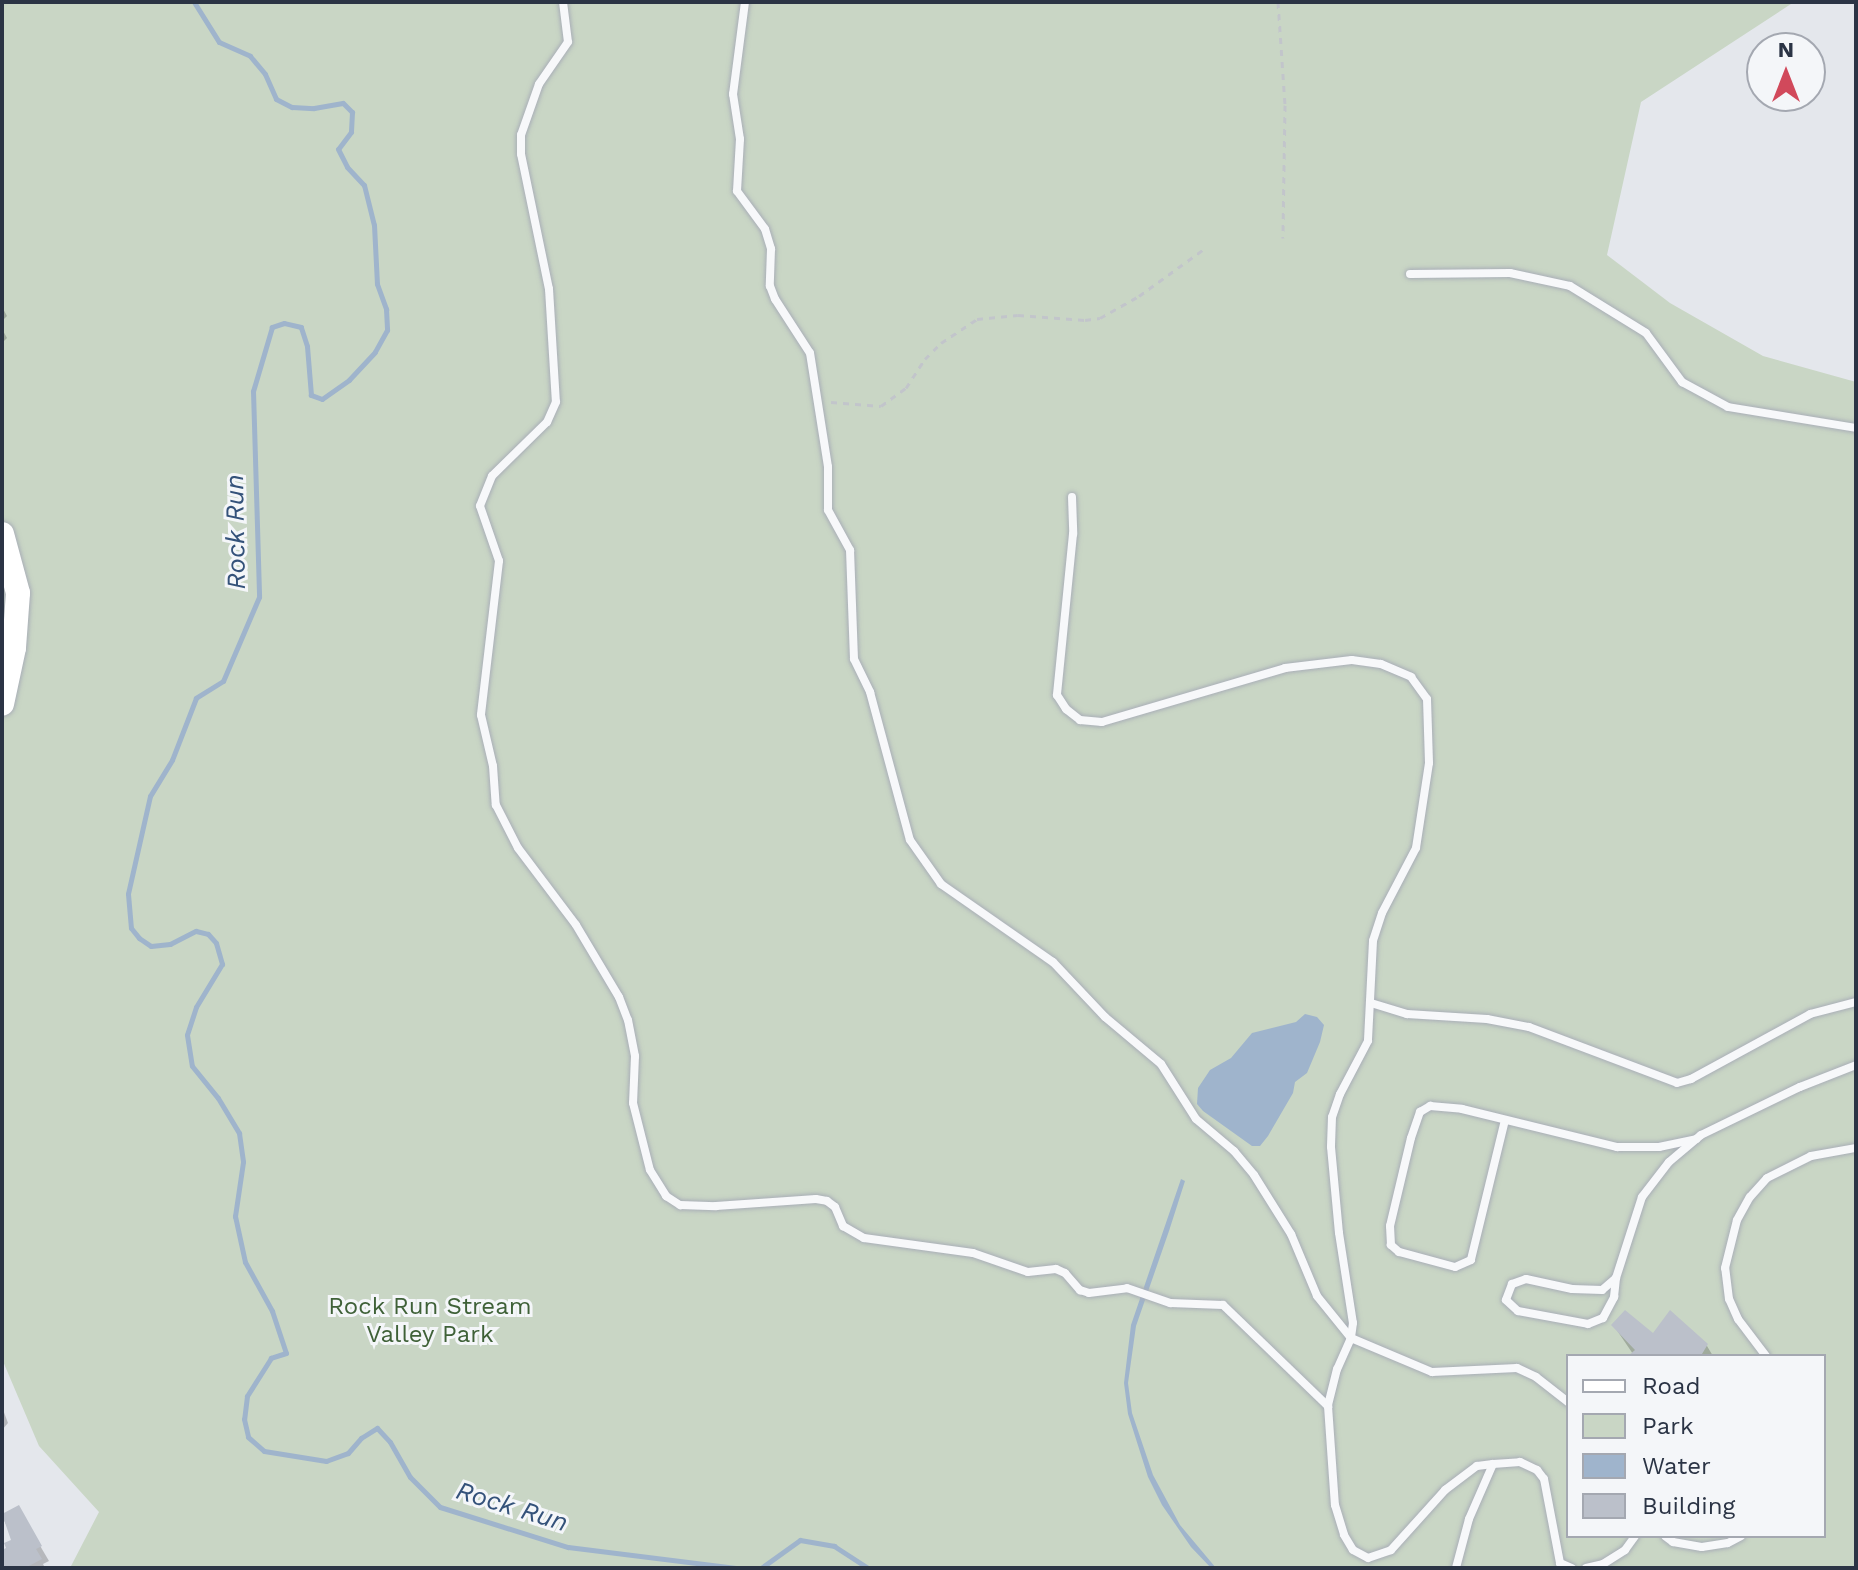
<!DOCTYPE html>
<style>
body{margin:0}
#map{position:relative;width:1858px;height:1570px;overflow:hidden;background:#e4e7ec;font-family:"Work Sans",sans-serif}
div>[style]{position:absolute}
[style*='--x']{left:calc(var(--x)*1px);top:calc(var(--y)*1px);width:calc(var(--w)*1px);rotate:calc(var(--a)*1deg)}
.green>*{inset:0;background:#c9d6c5}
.water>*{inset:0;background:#9fb4cc}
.shadow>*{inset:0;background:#0003}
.stream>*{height:5px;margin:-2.5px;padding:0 2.5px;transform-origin:2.5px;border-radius:2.5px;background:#9fb4cc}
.building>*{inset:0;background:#bbc0ca}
.path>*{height:3px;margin-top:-1.5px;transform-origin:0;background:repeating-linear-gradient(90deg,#c2c5cb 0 6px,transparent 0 12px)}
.roads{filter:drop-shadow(0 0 2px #a9aeb7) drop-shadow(0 0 2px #a9aeb7)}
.lane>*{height:8px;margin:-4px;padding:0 4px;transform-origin:4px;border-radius:4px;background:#f7f8fa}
.secondary>*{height:24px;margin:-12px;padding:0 12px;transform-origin:12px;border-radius:12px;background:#fff}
span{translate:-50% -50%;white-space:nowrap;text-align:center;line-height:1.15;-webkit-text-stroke:6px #f4f6f9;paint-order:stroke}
.park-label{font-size:24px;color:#3f6138}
.water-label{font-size:26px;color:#34527a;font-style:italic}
.frame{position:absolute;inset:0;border:4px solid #2b3445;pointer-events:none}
.legend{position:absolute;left:1566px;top:1354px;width:260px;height:184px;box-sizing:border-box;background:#f4f6f9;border:2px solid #a4a8b1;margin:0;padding:10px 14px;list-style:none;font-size:24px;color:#2b3445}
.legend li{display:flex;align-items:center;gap:16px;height:40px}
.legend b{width:40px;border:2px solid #a4a8b1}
.north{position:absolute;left:1746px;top:32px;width:80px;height:80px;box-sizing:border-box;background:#f4f6f9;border:2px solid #a4a8b1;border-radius:50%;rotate:0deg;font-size:22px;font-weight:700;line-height:32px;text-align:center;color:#2b3445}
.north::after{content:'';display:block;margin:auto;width:28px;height:36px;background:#d1495b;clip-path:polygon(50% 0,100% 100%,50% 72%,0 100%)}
</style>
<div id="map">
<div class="green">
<div style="clip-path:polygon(evenodd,2px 2px,1794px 2px,1641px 102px,1607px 255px,1670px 303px,1763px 356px,1856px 382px,1856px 1568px,70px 1568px,99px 1512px,39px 1446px,2px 1359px,2px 2px,1568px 1356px,1824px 1356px,1824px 1536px,1568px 1536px,1568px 1356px)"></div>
</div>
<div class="water">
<div style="clip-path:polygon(1305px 1014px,1317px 1017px,1324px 1025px,1320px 1042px,1307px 1073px,1295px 1082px,1293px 1093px,1268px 1136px,1260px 1146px,1252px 1146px,1203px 1111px,1197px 1104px,1198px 1088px,1210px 1070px,1231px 1058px,1252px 1033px,1296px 1022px)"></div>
<div style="clip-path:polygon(1181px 1179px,1185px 1181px,1169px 1231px,1136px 1326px,1128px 1383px,1132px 1413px,1153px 1475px,1180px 1525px,1216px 1568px,1211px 1568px,1191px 1547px,1162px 1505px,1148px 1477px,1128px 1414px,1124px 1383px,1131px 1325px)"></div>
</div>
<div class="shadow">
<div style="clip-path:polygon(2px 307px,7px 316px,2px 321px)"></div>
<div style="clip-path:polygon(2px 329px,7px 338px,2px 343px)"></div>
<div style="clip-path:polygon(1614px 1326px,1707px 1346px,1713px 1356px,1631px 1356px,1633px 1354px)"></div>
<div style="clip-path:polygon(2px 1407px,8px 1423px,2px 1430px)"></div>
<div style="clip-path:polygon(18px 1508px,49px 1561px,43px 1564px,45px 1568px,6px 1568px,2px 1561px,2px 1553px,14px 1541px,2px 1516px)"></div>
</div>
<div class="stream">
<div style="--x:194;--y:2;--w:47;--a:58"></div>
<div style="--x:219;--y:42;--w:34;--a:24"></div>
<div style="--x:250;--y:56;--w:23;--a:50"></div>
<div style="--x:265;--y:74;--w:27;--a:66"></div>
<div style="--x:276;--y:99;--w:18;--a:27"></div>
<div style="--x:292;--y:107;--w:22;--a:3"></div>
<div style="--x:314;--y:108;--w:29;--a:-10"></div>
<div style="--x:343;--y:103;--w:13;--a:45"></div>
<div style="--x:352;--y:112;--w:20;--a:93"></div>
<div style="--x:351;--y:132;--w:21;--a:127"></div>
<div style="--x:338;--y:149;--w:20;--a:63"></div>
<div style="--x:347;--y:167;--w:25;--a:47"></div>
<div style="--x:364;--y:185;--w:41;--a:76"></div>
<div style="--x:374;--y:225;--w:59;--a:87.1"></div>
<div style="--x:377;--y:284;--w:27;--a:70"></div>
<div style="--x:386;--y:309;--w:21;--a:87"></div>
<div style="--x:387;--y:330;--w:25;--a:119"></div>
<div style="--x:375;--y:352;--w:38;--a:133"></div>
<div style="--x:349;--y:380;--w:33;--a:145"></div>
<div style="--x:322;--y:399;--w:12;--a:-160"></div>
<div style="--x:311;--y:395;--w:49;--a:-94.7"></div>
<div style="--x:307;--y:346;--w:20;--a:-108"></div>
<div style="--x:301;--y:327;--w:17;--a:-167"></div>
<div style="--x:284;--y:323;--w:13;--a:162"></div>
<div style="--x:272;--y:327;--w:67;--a:106.5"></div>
<div style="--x:253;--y:391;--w:206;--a:88.3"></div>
<div style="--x:259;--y:597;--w:91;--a:113.2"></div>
<div style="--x:223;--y:681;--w:32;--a:148"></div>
<div style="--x:196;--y:698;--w:66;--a:111.2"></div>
<div style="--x:172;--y:760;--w:42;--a:121.4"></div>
<div style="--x:150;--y:796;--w:100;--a:102.7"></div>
<div style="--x:128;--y:894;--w:34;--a:85"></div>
<div style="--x:131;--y:928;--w:13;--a:51"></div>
<div style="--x:139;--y:938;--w:14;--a:34"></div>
<div style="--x:151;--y:946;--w:19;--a:-6"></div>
<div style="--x:170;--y:944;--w:29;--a:-27"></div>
<div style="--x:196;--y:931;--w:12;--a:14"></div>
<div style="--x:208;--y:934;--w:12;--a:48"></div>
<div style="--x:216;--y:943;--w:22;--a:74"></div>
<div style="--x:222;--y:964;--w:50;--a:121.2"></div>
<div style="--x:196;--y:1007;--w:29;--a:108"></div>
<div style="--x:187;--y:1035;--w:31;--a:81"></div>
<div style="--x:192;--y:1066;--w:41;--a:50.9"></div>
<div style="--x:218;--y:1098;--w:41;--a:59"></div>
<div style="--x:239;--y:1133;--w:29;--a:82"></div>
<div style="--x:243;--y:1162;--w:55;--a:98.4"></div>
<div style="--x:235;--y:1216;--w:47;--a:77.7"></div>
<div style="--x:245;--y:1262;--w:56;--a:61.1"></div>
<div style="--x:272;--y:1311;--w:44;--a:71.6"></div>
<div style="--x:286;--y:1353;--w:16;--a:162"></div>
<div style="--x:271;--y:1358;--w:45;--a:122.3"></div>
<div style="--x:247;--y:1396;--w:23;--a:97"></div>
<div style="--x:244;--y:1419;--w:18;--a:77"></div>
<div style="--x:248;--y:1437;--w:21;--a:41"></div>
<div style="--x:264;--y:1451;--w:63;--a:9.2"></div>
<div style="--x:326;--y:1461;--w:23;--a:-20"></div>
<div style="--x:348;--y:1453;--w:20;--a:-49"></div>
<div style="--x:361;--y:1438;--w:19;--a:-32"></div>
<div style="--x:377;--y:1428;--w:19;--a:47"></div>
<div style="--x:390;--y:1442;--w:40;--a:60.3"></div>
<div style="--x:410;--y:1477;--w:42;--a:45"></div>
<div style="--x:440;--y:1507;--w:134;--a:17.4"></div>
<div style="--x:568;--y:1547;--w:169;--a:7.1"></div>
<div style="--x:761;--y:1568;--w:48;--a:-35.7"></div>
<div style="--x:800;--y:1540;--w:35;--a:10"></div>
<div style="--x:834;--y:1546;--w:40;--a:32.9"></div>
</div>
<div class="building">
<div style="clip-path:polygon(1625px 1310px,1653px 1333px,1670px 1310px,1708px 1344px,1702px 1354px,1704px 1356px,1628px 1356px,1635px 1350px,1611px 1325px)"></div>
<div style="clip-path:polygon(19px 1505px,42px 1546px,36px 1549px,42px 1559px,25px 1568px,4px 1568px,2px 1550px,6px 1548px,4px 1543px,11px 1540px,2px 1514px)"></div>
</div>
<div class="path">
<div style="--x:1278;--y:2;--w:103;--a:86.1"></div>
<div style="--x:1285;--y:105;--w:133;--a:90.9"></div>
<div style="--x:831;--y:402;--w:50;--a:4.6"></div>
<div style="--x:881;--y:406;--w:31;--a:-36"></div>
<div style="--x:906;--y:388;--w:35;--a:-57"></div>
<div style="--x:925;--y:359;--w:23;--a:-45"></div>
<div style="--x:941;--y:343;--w:43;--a:-33.7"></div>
<div style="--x:977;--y:319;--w:41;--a:-5.6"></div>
<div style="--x:1018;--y:315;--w:67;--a:4.3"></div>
<div style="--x:1085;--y:320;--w:15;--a:-8"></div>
<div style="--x:1100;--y:318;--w:45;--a:-29.4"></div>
<div style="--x:1139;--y:296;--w:80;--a:-35.9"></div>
</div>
<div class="roads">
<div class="lane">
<div style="--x:563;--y:2;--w:40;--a:82.9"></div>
<div style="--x:568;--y:42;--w:51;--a:124.6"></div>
<div style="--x:539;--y:84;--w:54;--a:109.4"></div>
<div style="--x:521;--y:135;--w:19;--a:90"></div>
<div style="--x:521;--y:154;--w:138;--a:78.3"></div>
<div style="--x:549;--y:289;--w:113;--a:86.5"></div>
<div style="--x:556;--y:402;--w:22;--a:114"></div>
<div style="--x:547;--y:422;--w:77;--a:135.5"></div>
<div style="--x:492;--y:476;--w:32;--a:112"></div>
<div style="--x:480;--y:506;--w:58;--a:70.9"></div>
<div style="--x:499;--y:561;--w:155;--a:96.7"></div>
<div style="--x:481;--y:715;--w:52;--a:76.8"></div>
<div style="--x:493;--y:766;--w:39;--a:86"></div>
<div style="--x:496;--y:805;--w:48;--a:62.9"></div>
<div style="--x:518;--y:848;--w:96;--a:53"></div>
<div style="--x:576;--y:925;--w:84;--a:59.2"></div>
<div style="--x:619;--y:997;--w:25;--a:69"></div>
<div style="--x:628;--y:1020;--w:37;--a:79"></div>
<div style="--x:635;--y:1056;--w:47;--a:92.4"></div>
<div style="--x:633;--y:1103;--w:69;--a:75.8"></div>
<div style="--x:650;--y:1170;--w:31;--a:58"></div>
<div style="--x:666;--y:1196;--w:17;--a:33"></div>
<div style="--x:680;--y:1205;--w:36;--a:2"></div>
<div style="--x:716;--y:1206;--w:100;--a:-4"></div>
<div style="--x:816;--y:1199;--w:11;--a:10"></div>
<div style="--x:827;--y:1201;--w:10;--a:37"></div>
<div style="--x:835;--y:1207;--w:21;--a:67"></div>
<div style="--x:843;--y:1226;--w:24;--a:30"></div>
<div style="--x:864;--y:1238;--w:110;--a:7.8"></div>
<div style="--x:973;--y:1253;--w:58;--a:19.1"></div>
<div style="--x:1028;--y:1272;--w:28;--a:-6"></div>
<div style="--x:1056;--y:1269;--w:10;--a:24"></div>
<div style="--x:1065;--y:1273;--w:23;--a:49"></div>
<div style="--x:1080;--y:1290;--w:9;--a:18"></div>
<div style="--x:1089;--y:1293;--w:38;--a:-7"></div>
<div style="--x:1127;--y:1288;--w:46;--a:19.2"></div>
<div style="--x:1170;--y:1303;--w:53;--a:2.2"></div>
<div style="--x:1223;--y:1305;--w:146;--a:43.9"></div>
<div style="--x:745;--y:2;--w:93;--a:97.4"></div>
<div style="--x:733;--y:94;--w:46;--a:81.2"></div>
<div style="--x:740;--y:139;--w:52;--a:93.3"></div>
<div style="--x:737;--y:191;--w:47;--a:53.6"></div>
<div style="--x:765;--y:229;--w:21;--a:73"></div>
<div style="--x:771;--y:249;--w:37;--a:92"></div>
<div style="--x:770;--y:286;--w:14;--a:69"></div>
<div style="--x:775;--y:299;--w:64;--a:57.1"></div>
<div style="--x:810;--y:353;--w:115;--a:81"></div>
<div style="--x:828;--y:467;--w:43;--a:90"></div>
<div style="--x:828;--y:510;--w:46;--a:61.2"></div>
<div style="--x:850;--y:550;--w:109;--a:87.9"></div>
<div style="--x:854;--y:659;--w:37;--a:64"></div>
<div style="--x:870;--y:692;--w:153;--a:74.9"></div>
<div style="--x:910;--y:840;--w:54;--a:54.8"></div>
<div style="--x:941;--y:884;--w:136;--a:34.9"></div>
<div style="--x:1053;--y:962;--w:76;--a:46.6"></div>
<div style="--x:1105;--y:1017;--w:73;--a:40"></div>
<div style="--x:1161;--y:1064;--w:65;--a:57.5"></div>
<div style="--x:1196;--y:1119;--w:50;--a:40.1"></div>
<div style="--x:1234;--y:1151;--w:31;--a:50"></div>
<div style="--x:1254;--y:1175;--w:70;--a:57.9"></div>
<div style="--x:1291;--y:1234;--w:67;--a:67.2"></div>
<div style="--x:1317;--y:1296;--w:54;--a:51"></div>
<div style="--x:1351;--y:1338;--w:88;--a:22.8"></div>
<div style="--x:1432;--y:1372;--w:85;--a:-2.7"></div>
<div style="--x:1517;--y:1368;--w:21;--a:25"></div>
<div style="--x:1536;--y:1377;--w:41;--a:38"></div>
<div style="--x:1410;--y:274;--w:100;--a:-0.6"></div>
<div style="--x:1510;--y:273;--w:61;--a:12.2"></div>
<div style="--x:1570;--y:286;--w:89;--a:31.7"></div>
<div style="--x:1646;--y:333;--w:61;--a:53.7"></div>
<div style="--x:1682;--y:382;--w:52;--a:28.5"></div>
<div style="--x:1728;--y:407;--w:130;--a:9.3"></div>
<div style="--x:1072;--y:497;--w:37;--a:88"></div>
<div style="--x:1073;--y:534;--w:162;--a:95.7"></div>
<div style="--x:1057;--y:695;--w:17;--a:57"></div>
<div style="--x:1066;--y:709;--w:18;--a:38"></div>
<div style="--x:1080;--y:720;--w:22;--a:5"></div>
<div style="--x:1102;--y:722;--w:191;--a:-16.4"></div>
<div style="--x:1285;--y:668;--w:67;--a:-6.8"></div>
<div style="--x:1352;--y:660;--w:29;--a:8"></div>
<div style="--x:1381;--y:664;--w:33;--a:23"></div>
<div style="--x:1411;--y:677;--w:27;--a:54"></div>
<div style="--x:1427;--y:699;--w:64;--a:88.2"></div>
<div style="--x:1429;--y:763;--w:86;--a:98.7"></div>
<div style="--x:1416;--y:848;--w:73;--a:117.6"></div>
<div style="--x:1382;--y:913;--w:29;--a:108"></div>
<div style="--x:1373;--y:941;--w:100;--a:92.9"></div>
<div style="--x:1368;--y:1041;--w:60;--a:117.8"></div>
<div style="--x:1340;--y:1094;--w:24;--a:109"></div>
<div style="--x:1332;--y:1117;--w:30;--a:92"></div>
<div style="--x:1331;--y:1147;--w:86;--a:84.7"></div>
<div style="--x:1339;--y:1233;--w:91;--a:81.2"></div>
<div style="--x:1353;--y:1323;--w:15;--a:98"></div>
<div style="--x:1351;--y:1338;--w:34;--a:114"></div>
<div style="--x:1337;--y:1369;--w:38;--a:104"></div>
<div style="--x:1328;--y:1406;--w:99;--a:86"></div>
<div style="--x:1335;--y:1505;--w:31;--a:73"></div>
<div style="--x:1344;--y:1535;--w:17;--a:59"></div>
<div style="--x:1353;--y:1550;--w:17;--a:28"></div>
<div style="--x:1368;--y:1558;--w:24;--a:-19"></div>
<div style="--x:1391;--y:1550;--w:81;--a:-48"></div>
<div style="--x:1445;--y:1490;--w:40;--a:-37"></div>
<div style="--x:1477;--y:1466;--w:16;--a:-7"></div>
<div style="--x:1493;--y:1464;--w:60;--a:113.6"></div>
<div style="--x:1469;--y:1519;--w:51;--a:104.9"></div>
<div style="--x:1371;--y:1003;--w:38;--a:17"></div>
<div style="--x:1407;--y:1014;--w:80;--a:3.6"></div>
<div style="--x:1487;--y:1019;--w:43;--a:10.8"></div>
<div style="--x:1529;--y:1027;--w:158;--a:20.7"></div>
<div style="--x:1677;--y:1083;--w:15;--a:-16"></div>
<div style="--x:1691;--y:1079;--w:136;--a:-28.6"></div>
<div style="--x:1810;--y:1014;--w:48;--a:-14.6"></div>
<div style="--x:1505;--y:1120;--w:144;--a:103.7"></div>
<div style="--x:1471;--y:1260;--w:17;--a:156"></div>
<div style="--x:1455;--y:1267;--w:58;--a:-165"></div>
<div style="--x:1399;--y:1252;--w:11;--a:-139"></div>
<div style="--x:1391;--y:1245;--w:19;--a:-93"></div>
<div style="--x:1390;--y:1226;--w:90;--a:-76.6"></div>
<div style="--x:1411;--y:1138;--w:28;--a:-71"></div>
<div style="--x:1420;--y:1112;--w:12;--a:-31"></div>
<div style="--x:1430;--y:1106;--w:32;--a:5"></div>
<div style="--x:1462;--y:1109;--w:160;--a:13.8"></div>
<div style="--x:1617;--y:1147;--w:42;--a:0"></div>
<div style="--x:1659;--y:1147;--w:38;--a:-12"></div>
<div style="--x:1616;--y:1278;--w:18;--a:139"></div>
<div style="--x:1602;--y:1290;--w:30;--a:-178"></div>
<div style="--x:1572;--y:1289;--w:47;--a:-167.7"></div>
<div style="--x:1526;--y:1279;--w:15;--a:160"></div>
<div style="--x:1512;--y:1284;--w:17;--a:111"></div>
<div style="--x:1506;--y:1300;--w:16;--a:43"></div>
<div style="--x:1518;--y:1311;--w:71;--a:10.5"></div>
<div style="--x:1588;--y:1324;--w:16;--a:-22"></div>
<div style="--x:1603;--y:1318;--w:24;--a:-62"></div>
<div style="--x:1614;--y:1297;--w:19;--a:-84"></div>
<div style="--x:1616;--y:1278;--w:85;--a:-72.2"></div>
<div style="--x:1642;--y:1197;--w:44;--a:-52.4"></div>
<div style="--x:1669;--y:1162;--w:42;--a:-40.2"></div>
<div style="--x:1701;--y:1135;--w:110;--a:-25.9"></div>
<div style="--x:1800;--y:1087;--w:60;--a:-21.4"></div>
<div style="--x:1766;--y:1356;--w:46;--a:-127.1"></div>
<div style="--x:1738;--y:1319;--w:22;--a:-114"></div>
<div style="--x:1729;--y:1299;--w:31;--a:-97"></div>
<div style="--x:1725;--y:1268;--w:49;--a:-76"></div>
<div style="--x:1737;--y:1220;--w:26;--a:-61"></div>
<div style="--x:1750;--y:1197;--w:25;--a:-48"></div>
<div style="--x:1767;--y:1178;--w:49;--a:-26.6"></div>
<div style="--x:1811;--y:1156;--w:46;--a:-10.1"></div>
<div style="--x:1493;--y:1464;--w:27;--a:-4"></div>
<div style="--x:1520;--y:1462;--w:19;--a:25"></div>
<div style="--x:1537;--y:1470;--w:11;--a:52"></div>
<div style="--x:1544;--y:1479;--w:86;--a:79.2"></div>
<div style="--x:1560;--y:1563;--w:13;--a:23"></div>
<div style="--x:1665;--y:1536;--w:10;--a:37"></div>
<div style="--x:1673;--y:1542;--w:29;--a:10"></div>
<div style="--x:1702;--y:1547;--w:26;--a:-9"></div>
<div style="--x:1728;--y:1543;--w:15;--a:-28"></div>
<div style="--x:1586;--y:1568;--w:17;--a:-13"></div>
<div style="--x:1603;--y:1564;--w:26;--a:-32"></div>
<div style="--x:1625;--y:1550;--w:17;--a:-54"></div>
</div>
<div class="secondary">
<div style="--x:2;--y:534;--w:61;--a:74.8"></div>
<div style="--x:18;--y:593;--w:55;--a:94.2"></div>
<div style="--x:14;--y:648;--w:57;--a:102.1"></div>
</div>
</div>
<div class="park-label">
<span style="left:430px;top:1321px">Rock Run Stream<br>Valley Park</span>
</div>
<div class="water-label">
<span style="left:236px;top:532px;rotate:-91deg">Rock Run</span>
<span style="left:512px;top:1507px;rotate:17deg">Rock Run</span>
</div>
<div class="frame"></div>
<ul class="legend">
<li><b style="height:10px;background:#fff"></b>Road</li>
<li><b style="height:22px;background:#c9d6c5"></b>Park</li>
<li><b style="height:22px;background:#9fb4cc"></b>Water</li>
<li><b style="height:22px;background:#bbc0ca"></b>Building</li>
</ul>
<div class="north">N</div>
</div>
